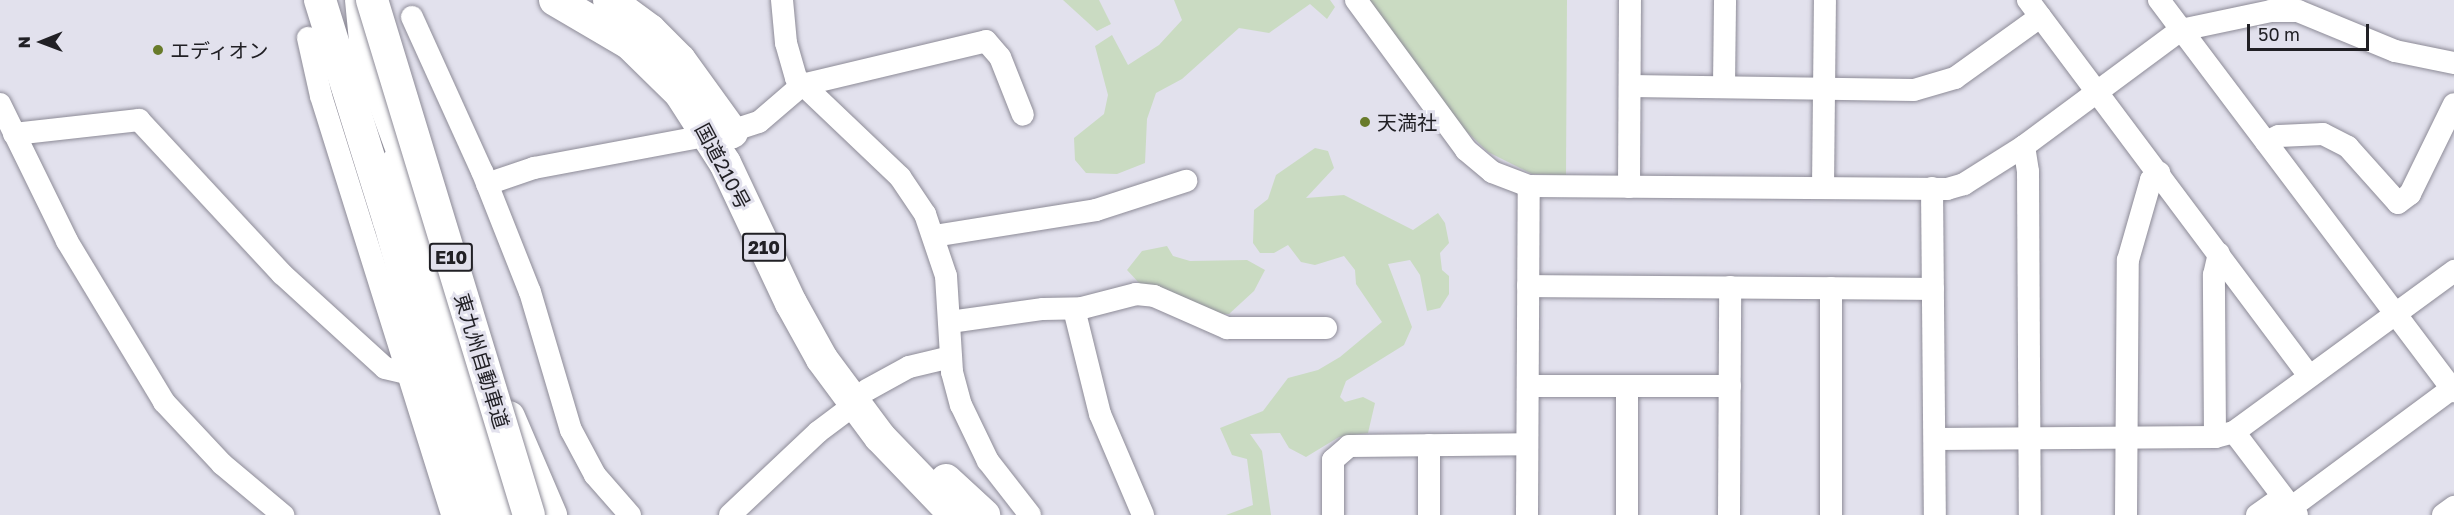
<!DOCTYPE html>
<meta charset="utf-8">
<style>
body{margin:0}
#map{position:relative;width:2454px;height:515px;overflow:hidden;background:#e2e1ed;font-family:"Golos Text","Noto Sans JP",sans-serif}
div>[style]{position:absolute}
[style*='--x']{left:calc(var(--x)*1px);top:calc(var(--y)*1px);width:calc(var(--w)*1px);rotate:calc(var(--a)*1deg)}
.green>*{inset:0;background:#cadbc2}
.roads{filter:drop-shadow(0 0 2px #8d8b97) drop-shadow(0 0 2px #8d8b97)}
.minor>*{height:22px;margin:-11px;padding:0 11px;transform-origin:11px;border-radius:11px;background:#fff}
.highway>*{height:32px;margin:-16px;padding:0 16px;transform-origin:16px;border-radius:16px;background:#fff}
.bridges{filter:drop-shadow(0 0 2px #8d8b97) drop-shadow(0 0 2px #8d8b97)}
.highway-bridge>*{height:32px;margin:-16px;padding:0 16px;transform-origin:16px;border-radius:16px;background:#fff}
.dots>*{width:16px;height:16px;translate:-50% -50%;box-sizing:border-box;border:3px solid #e2e1ed;border-radius:50%}
span{translate:-50% -50%;white-space:nowrap;text-align:center;line-height:1.15;-webkit-text-stroke:6px #e2e1ed;paint-order:stroke}
.shield-label span{padding:2px 4px;background:#e2e1ed;border:2px solid;border-radius:4px;-webkit-text-stroke-width:0}
.shield-label{font-size:18px;color:#212025;font-weight:700}
.poi-label{font-size:20px;color:#212025}
.left{translate:0 -50%;text-align:left}
.street-label{font-size:20px;color:#212025}
.north{position:absolute;left:12px;top:12px;width:60px;height:60px;-webkit-text-stroke:4px #e2e1ed;paint-order:stroke;rotate:269deg;font-size:16px;font-weight:700;line-height:24px;text-align:center;color:#212025}
.north::after{content:'';display:block;margin:auto;width:21px;height:27px;background:#212025;clip-path:polygon(50% 0,100% 100%,50% 72%,0 100%)}
.scale{position:absolute;left:2247px;top:24px;width:122px;height:27px;box-sizing:border-box;border:3px solid #212025;border-top:0;padding-left:8px;font-size:18px;line-height:21px;white-space:nowrap;color:#212025;-webkit-text-stroke:4px #e2e1ed;paint-order:stroke}
</style>
<div id="map">
<div class="green">
<div style="clip-path:polygon(1063px 0,1099px 0,1111px 24px,1097px 31px)"></div>
<div style="clip-path:polygon(1174px 0,1330px 0,1335px 7px,1327px 19px,1310px 4px,1269px 33px,1239px 28px,1182px 79px,1156px 93px,1147px 119px,1145px 163px,1117px 174px,1086px 173px,1075px 160px,1074px 138px,1104px 114px,1108px 95px,1095px 46px,1112px 35px,1128px 65px,1159px 45px,1182px 20px)"></div>
<div style="clip-path:polygon(1369px 0,1567px 0,1566px 175px,1532px 174px,1488px 152px,1465px 130px)"></div>
<div style="clip-path:polygon(1315px 148px,1328px 151px,1334px 168px,1306px 198px,1344px 195px,1413px 230px,1438px 213px,1445px 223px,1449px 243px,1440px 253px,1442px 270px,1449px 276px,1449px 294px,1440px 308px,1427px 311px,1420px 275px,1410px 260px,1388px 264px,1412px 327px,1404px 345px,1346px 381px,1340px 397px,1345px 402px,1363px 397px,1375px 403px,1368px 433px,1339px 437px,1306px 457px,1289px 448px,1280px 433px,1250px 434px,1262px 451px,1271px 515px,1226px 515px,1253px 505px,1247px 459px,1232px 455px,1220px 428px,1263px 411px,1288px 378px,1318px 370px,1340px 357px,1382px 322px,1356px 284px,1355px 270px,1344px 256px,1315px 265px,1301px 262px,1288px 245px,1274px 253px,1260px 253px,1253px 243px,1254px 210px,1268px 199px,1276px 175px)"></div>
<div style="clip-path:polygon(1167px 246px,1173px 256px,1190px 261px,1247px 260px,1265px 270px,1254px 291px,1229px 314px,1198px 315px,1152px 297px,1127px 270px,1142px 251px)"></div>
</div>
<div class="roads">
<div class="minor">
<div style="--x:782;--y:0;--w:43;--a:84.7"></div>
<div style="--x:786;--y:43;--w:36;--a:74"></div>
<div style="--x:796;--y:78;--w:144;--a:43.6"></div>
<div style="--x:900;--y:177;--w:45;--a:56"></div>
<div style="--x:925;--y:214;--w:65;--a:71.3"></div>
<div style="--x:946;--y:276;--w:96;--a:86.4"></div>
<div style="--x:952;--y:372;--w:34;--a:75"></div>
<div style="--x:961;--y:405;--w:62;--a:64.3"></div>
<div style="--x:988;--y:461;--w:68;--a:52.1"></div>
<div style="--x:1356;--y:0;--w:186;--a:53.7"></div>
<div style="--x:1466;--y:150;--w:34;--a:40"></div>
<div style="--x:1492;--y:172;--w:40;--a:21"></div>
<div style="--x:1529;--y:186;--w:418;--a:0.4"></div>
<div style="--x:1947;--y:189;--w:18;--a:-16"></div>
<div style="--x:1964;--y:184;--w:71;--a:-32.3"></div>
<div style="--x:2024;--y:146;--w:195;--a:-36.5"></div>
<div style="--x:2181;--y:30;--w:92;--a:-11.9"></div>
<div style="--x:2271;--y:11;--w:27;--a:0"></div>
<div style="--x:2298;--y:11;--w:105;--a:22.4"></div>
<div style="--x:2395;--y:51;--w:60;--a:11.5"></div>
<div style="--x:2028;--y:0;--w:469;--a:53.2"></div>
<div style="--x:2159;--y:0;--w:490;--a:53"></div>
<div style="--x:412;--y:17;--w:169;--a:65.6"></div>
<div style="--x:482;--y:171;--w:130;--a:68.4"></div>
<div style="--x:530;--y:292;--w:144;--a:73.5"></div>
<div style="--x:571;--y:430;--w:51;--a:61.9"></div>
<div style="--x:595;--y:475;--w:53;--a:48.8"></div>
<div style="--x:308;--y:38;--w:59;--a:77.4"></div>
<div style="--x:321;--y:96;--w:439;--a:72.6"></div>
<div style="--x:1724;--y:85;--w:85;--a:-89.3"></div>
<div style="--x:1630;--y:86;--w:284;--a:0.8"></div>
<div style="--x:1914;--y:90;--w:43;--a:-16.3"></div>
<div style="--x:1955;--y:78;--w:105;--a:-35.7"></div>
<div style="--x:0;--y:104;--w:153;--a:63.9"></div>
<div style="--x:67;--y:241;--w:188;--a:58.9"></div>
<div style="--x:164;--y:402;--w:85;--a:46.9"></div>
<div style="--x:222;--y:464;--w:80;--a:39.9"></div>
<div style="--x:14;--y:134;--w:126;--a:-6.4"></div>
<div style="--x:139;--y:120;--w:210;--a:47.1"></div>
<div style="--x:282;--y:274;--w:139;--a:42.4"></div>
<div style="--x:385;--y:368;--w:22;--a:13"></div>
<div style="--x:2266;--y:142;--w:14;--a:-25"></div>
<div style="--x:2279;--y:136;--w:44;--a:-2.6"></div>
<div style="--x:2323;--y:134;--w:28;--a:27"></div>
<div style="--x:2348;--y:147;--w:75;--a:48.2"></div>
<div style="--x:2398;--y:203;--w:15;--a:-37"></div>
<div style="--x:2410;--y:194;--w:100;--a:-63.9"></div>
<div style="--x:2024;--y:146;--w:26;--a:81"></div>
<div style="--x:2028;--y:172;--w:343;--a:89.7"></div>
<div style="--x:487;--y:184;--w:50;--a:-18.8"></div>
<div style="--x:534;--y:168;--w:200;--a:-10.6"></div>
<div style="--x:731;--y:131;--w:29;--a:-18"></div>
<div style="--x:759;--y:122;--w:57;--a:-40.7"></div>
<div style="--x:802;--y:85;--w:189;--a:-13.4"></div>
<div style="--x:986;--y:41;--w:21;--a:49"></div>
<div style="--x:1000;--y:57;--w:62;--a:68.4"></div>
<div style="--x:1629;--y:187;--w:187;--a:-89.7"></div>
<div style="--x:1823;--y:187;--w:187;--a:-89.4"></div>
<div style="--x:1932;--y:188;--w:327;--a:89.5"></div>
<div style="--x:934;--y:236;--w:164;--a:-9.1"></div>
<div style="--x:1096;--y:210;--w:95;--a:-17.9"></div>
<div style="--x:1528;--y:286;--w:405;--a:0.4"></div>
<div style="--x:1074;--y:309;--w:108;--a:76.1"></div>
<div style="--x:1100;--y:414;--w:110;--a:66.9"></div>
<div style="--x:950;--y:322;--w:94;--a:-8"></div>
<div style="--x:1043;--y:309;--w:39;--a:-1"></div>
<div style="--x:1082;--y:308;--w:56;--a:-14.5"></div>
<div style="--x:1136;--y:294;--w:18;--a:6"></div>
<div style="--x:1154;--y:296;--w:80;--a:23.7"></div>
<div style="--x:1227;--y:328;--w:99;--a:0"></div>
<div style="--x:1528;--y:386;--w:202;--a:0"></div>
<div style="--x:867;--y:390;--w:48;--a:-28.7"></div>
<div style="--x:909;--y:367;--w:43;--a:-13.4"></div>
<div style="--x:2234;--y:432;--w:104;--a:52.8"></div>
<div style="--x:2215;--y:437;--w:162;--a:-90.4"></div>
<div style="--x:2214;--y:275;--w:22;--a:-77"></div>
<div style="--x:1935;--y:439;--w:280;--a:-0.4"></div>
<div style="--x:2215;--y:437;--w:20;--a:-15"></div>
<div style="--x:2234;--y:432;--w:273;--a:-36.2"></div>
<div style="--x:1429;--y:445;--w:70;--a:90"></div>
<div style="--x:730;--y:515;--w:121;--a:-43.3"></div>
<div style="--x:818;--y:432;--w:45;--a:-36.9"></div>
<div style="--x:1333;--y:515;--w:55;--a:-90"></div>
<div style="--x:1333;--y:460;--w:21;--a:-41"></div>
<div style="--x:1349;--y:446;--w:178;--a:-0.6"></div>
<div style="--x:1527;--y:515;--w:329;--a:-89.7"></div>
<div style="--x:1627;--y:515;--w:128;--a:-90"></div>
<div style="--x:1729;--y:515;--w:228;--a:-89.7"></div>
<div style="--x:1831;--y:515;--w:227;--a:-90"></div>
<div style="--x:2126;--y:515;--w:255;--a:-89.6"></div>
<div style="--x:2128;--y:260;--w:83;--a:-74"></div>
<div style="--x:2151;--y:180;--w:11;--a:-41"></div>
<div style="--x:2257;--y:515;--w:29;--a:-35"></div>
<div style="--x:2281;--y:515;--w:215;--a:-36.5"></div>
<div style="--x:2443;--y:515;--w:14;--a:-36"></div>
</div>
<div class="highway">
<div style="--x:320;--y:0;--w:232;--a:72.7"></div>
<div style="--x:389;--y:221;--w:305;--a:74.2"></div>
<div style="--x:361;--y:0;--w:41;--a:84.4"></div>
<div style="--x:365;--y:41;--w:31;--a:75"></div>
<div style="--x:373;--y:71;--w:119;--a:69.9"></div>
<div style="--x:555;--y:0;--w:87;--a:30.4"></div>
<div style="--x:630;--y:44;--w:70;--a:44.4"></div>
<div style="--x:680;--y:93;--w:83;--a:57.3"></div>
<div style="--x:725;--y:163;--w:155;--a:64.8"></div>
<div style="--x:791;--y:303;--w:64;--a:61"></div>
<div style="--x:822;--y:359;--w:97;--a:53.4"></div>
<div style="--x:880;--y:437;--w:108;--a:46.1"></div>
<div style="--x:609;--y:0;--w:51;--a:36.2"></div>
<div style="--x:650;--y:30;--w:42;--a:45"></div>
<div style="--x:680;--y:60;--w:89;--a:54.2"></div>
<div style="--x:397;--y:163;--w:368;--a:73.2"></div>
<div style="--x:509;--y:417;--w:107;--a:66.8"></div>
<div style="--x:946;--y:480;--w:52;--a:42.6"></div>
</div>
</div>
<div class="bridges">
<div class="highway-bridge">
<div style="--x:372;--y:0;--w:538;--a:73.05"></div>
</div>
</div>
<div class="dots">
<div style="left:158px;top:50px;background:#687b2a"></div>
<div style="left:1365px;top:122px;background:#687b2a"></div>
</div>
<div class="shield-label">
<span style="left:764px;top:247px">210</span>
<span style="left:451px;top:257px">E10</span>
</div>
<div class="poi-label">
<span class="left" style="left:170px;top:50px">エディオン</span>
<span class="left" style="left:1377px;top:122px">天満社</span>
</div>
<div class="street-label">
<span style="left:723px;top:166px;rotate:62deg">国道210号</span>
<span style="left:482px;top:361px;rotate:73deg">東九州自動車道</span>
</div>
<div class="north">N</div>
<div class="scale">50 m</div>
</div>
